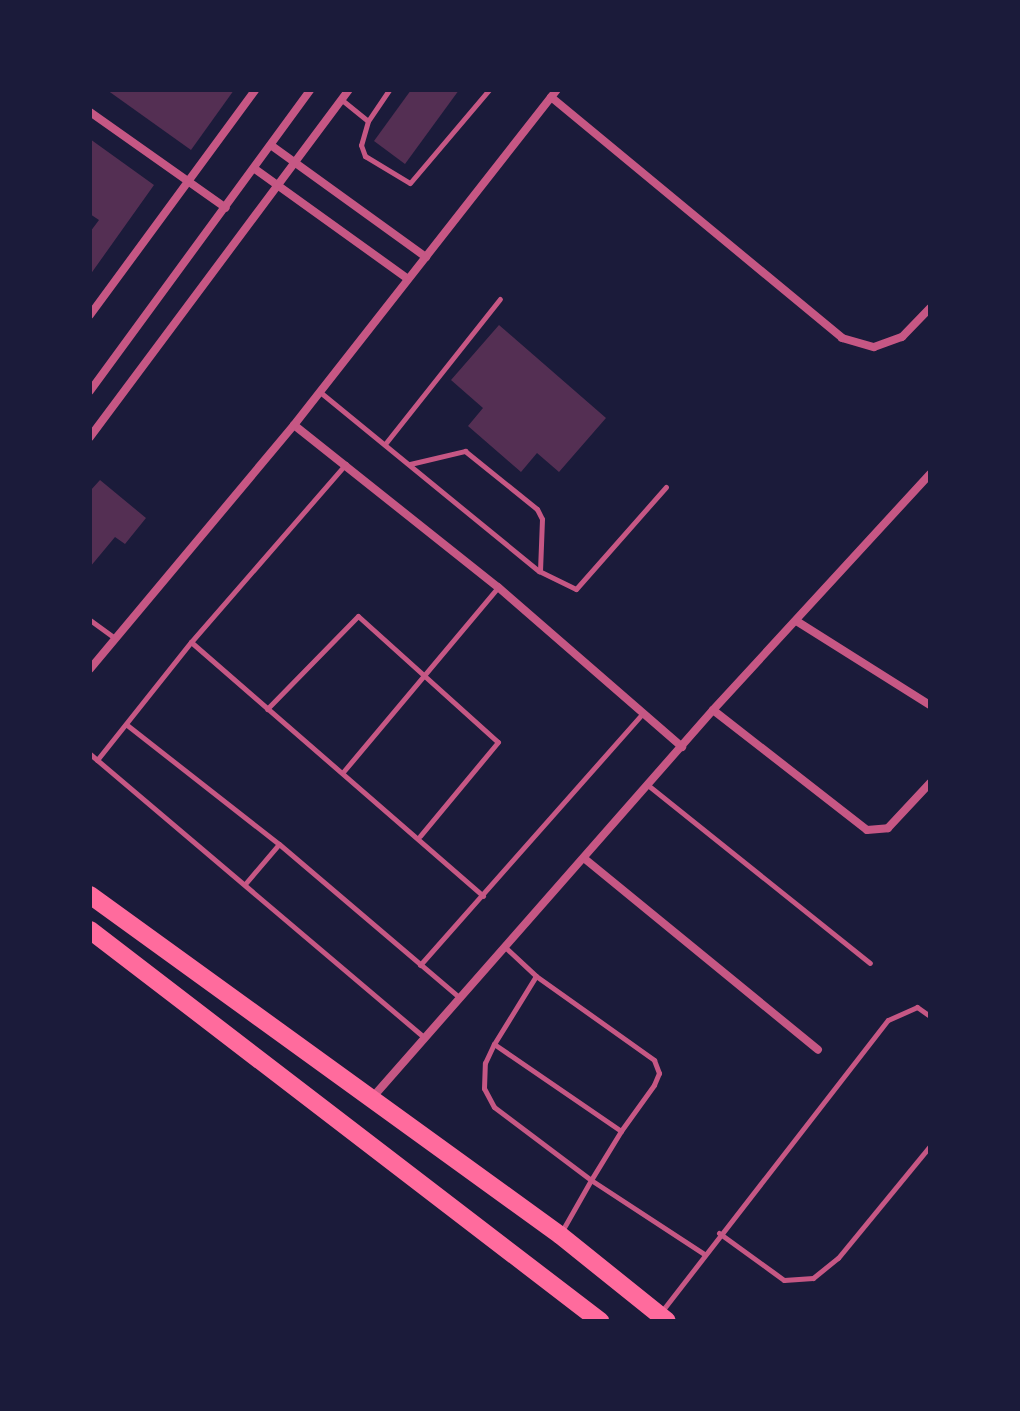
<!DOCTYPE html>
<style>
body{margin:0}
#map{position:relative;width:1020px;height:1411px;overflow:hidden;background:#1b1b3a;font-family:Ubuntu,sans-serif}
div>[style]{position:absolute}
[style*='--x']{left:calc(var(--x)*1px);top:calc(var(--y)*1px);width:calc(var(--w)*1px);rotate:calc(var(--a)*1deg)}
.building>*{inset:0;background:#542f53}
.service>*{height:5px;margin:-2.5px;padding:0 2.5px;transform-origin:2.5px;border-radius:2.5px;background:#c65784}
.minor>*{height:8px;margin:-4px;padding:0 4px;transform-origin:4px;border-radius:4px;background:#c65784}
.trunk>*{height:18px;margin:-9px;padding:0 9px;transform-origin:9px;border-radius:9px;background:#ff6b9d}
span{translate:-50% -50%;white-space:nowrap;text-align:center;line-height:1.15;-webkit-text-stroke:8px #1b1b3a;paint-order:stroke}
.frame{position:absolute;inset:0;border:92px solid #1b1b3a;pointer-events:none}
</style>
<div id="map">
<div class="building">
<div style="clip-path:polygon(107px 90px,234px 90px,191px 150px)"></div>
<div style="clip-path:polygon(411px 90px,459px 90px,405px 164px,374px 141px)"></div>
<div style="clip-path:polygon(90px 139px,154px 185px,90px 275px,90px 232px,99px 220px,90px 214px)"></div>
<div style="clip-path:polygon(499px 325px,606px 418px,559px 472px,537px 453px,521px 472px,468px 426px,483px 408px,451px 380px)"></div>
<div style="clip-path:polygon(100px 480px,146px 518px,125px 544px,115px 537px,90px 567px,90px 491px)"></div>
</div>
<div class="service">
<div style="--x:389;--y:90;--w:37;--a:124"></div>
<div style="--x:368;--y:121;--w:25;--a:106"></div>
<div style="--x:361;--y:145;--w:12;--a:70"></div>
<div style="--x:365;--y:156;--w:52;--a:31"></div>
<div style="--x:410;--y:183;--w:122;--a:-49.7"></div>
<div style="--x:342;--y:100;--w:33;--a:39"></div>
<div style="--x:320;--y:392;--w:283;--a:39.3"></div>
<div style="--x:539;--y:571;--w:41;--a:25.9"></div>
<div style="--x:576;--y:589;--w:136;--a:-48.6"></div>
<div style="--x:385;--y:444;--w:185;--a:-51.6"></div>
<div style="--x:410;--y:464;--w:57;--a:-13.3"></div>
<div style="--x:465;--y:451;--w:92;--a:38.9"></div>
<div style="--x:537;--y:509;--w:11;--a:63"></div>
<div style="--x:542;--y:519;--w:51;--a:92.2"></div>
<div style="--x:90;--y:620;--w:31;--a:36"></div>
<div style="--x:191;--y:642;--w:387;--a:41"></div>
<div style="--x:267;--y:709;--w:130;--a:-45.6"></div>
<div style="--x:358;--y:616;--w:188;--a:42"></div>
<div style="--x:498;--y:742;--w:122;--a:129.7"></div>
<div style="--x:127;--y:725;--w:193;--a:38.1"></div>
<div style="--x:279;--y:844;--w:236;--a:40.4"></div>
<div style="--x:90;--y:754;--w:436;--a:40.3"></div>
<div style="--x:97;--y:760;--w:151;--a:-51.5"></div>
<div style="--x:191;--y:642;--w:236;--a:-49"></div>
<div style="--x:343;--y:772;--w:241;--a:-50"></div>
<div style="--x:649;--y:786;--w:283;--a:38.7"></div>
<div style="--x:245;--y:884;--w:52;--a:-49.6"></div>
<div style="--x:505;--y:947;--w:42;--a:43.1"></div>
<div style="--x:536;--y:976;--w:145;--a:35.4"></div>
<div style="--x:654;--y:1060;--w:14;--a:69"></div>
<div style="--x:659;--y:1073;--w:13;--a:113"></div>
<div style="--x:654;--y:1085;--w:57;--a:125.7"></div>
<div style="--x:420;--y:965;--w:337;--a:-48.5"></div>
<div style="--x:494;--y:1044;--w:154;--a:34.4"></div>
<div style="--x:621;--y:1131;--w:57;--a:121.5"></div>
<div style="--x:591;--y:1180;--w:121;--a:-143"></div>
<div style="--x:494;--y:1107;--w:21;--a:-118"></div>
<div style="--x:484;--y:1088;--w:25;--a:-88"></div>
<div style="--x:485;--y:1063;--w:21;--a:-65"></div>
<div style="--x:494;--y:1044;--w:80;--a:-58.3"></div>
<div style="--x:562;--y:1231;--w:59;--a:-60.4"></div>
<div style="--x:591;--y:1180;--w:135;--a:33.2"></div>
<div style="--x:719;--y:1233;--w:80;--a:35.9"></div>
<div style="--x:784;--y:1280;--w:29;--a:-4"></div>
<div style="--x:813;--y:1278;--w:32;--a:-39"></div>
<div style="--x:838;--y:1258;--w:145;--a:-50.6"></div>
<div style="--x:662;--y:1311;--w:368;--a:-52.2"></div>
<div style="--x:888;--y:1020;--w:32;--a:-24"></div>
<div style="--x:917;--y:1007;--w:16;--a:35"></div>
</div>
<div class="minor">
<div style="--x:551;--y:97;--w:378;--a:39.6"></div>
<div style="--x:842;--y:338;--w:33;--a:16"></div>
<div style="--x:874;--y:347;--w:30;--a:-20"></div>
<div style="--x:902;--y:337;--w:40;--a:-46"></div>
<div style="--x:90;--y:112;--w:166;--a:35.2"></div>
<div style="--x:272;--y:146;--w:190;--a:35.8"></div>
<div style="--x:255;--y:169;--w:188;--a:35.7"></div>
<div style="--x:90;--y:315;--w:279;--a:-53.7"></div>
<div style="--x:90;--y:391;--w:373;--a:-53.8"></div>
<div style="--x:294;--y:425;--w:260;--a:38.5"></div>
<div style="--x:498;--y:587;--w:244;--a:41"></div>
<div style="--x:90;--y:437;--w:433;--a:-53.3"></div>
<div style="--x:798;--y:622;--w:156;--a:32.2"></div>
<div style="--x:90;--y:669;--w:318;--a:-50.1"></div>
<div style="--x:294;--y:425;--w:426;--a:-51.9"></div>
<div style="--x:713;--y:710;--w:195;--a:37.9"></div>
<div style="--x:867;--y:830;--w:21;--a:-5"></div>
<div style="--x:888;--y:828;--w:62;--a:-47"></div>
<div style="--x:585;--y:859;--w:301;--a:39.3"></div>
<div style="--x:372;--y:1098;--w:517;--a:-48.69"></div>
<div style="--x:713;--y:710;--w:321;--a:-47.4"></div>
</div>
<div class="trunk">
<div style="--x:90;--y:895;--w:580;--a:35.88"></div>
<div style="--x:560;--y:1235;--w:137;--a:38.8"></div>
<div style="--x:90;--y:930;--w:643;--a:37.48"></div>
</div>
<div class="frame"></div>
</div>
